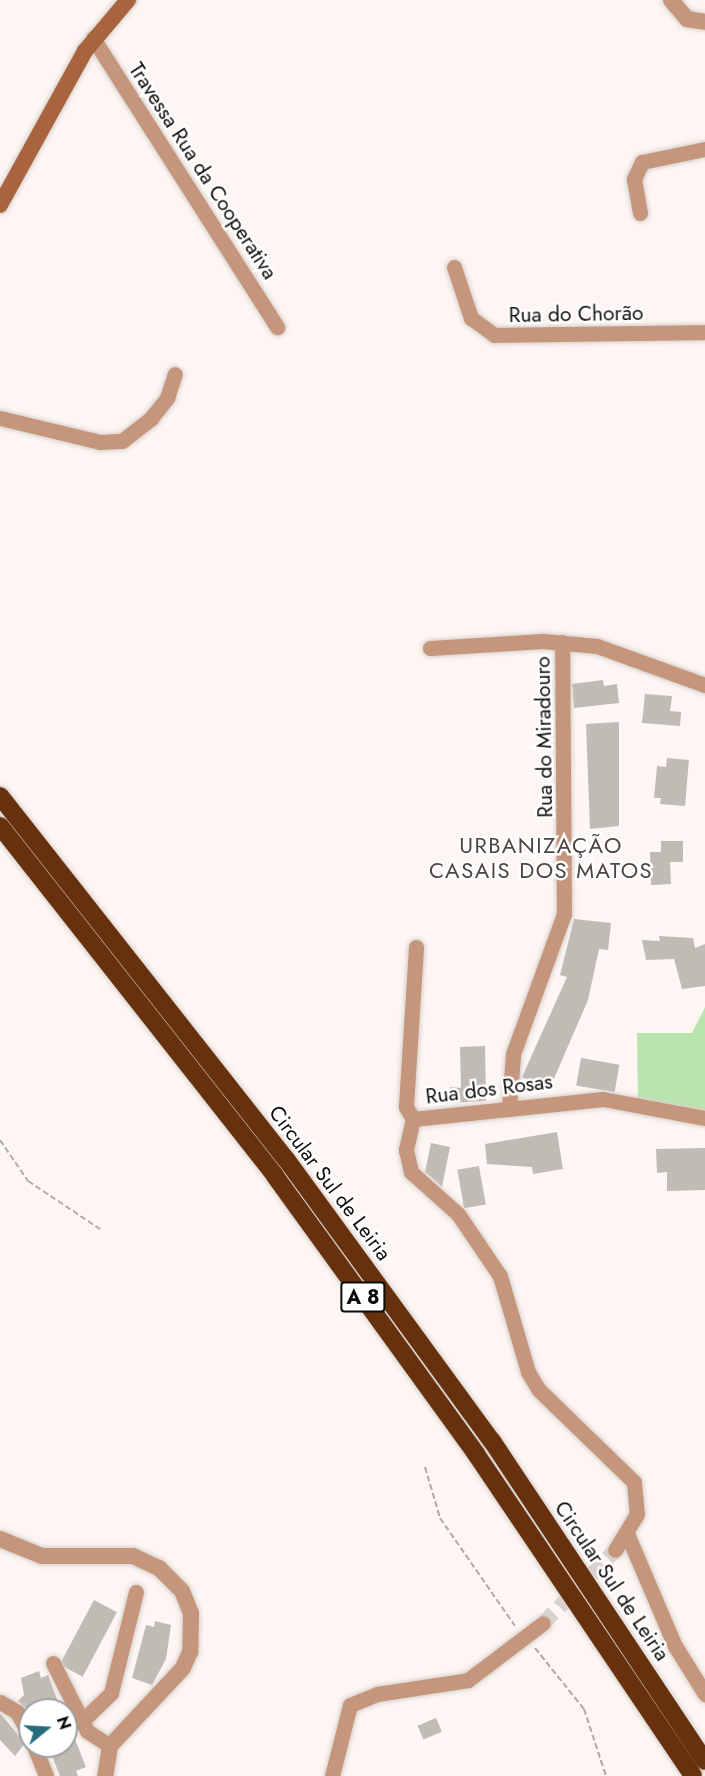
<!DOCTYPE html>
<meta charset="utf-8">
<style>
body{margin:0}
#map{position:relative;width:705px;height:1776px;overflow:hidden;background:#fdf6f2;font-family:Jost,sans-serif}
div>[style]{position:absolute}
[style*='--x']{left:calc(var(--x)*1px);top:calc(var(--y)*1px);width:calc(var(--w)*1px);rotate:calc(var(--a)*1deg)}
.green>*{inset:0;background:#b9e4ad}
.building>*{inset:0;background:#c1bbb6;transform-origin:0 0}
.minor-tunnel>*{height:15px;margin-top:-7.5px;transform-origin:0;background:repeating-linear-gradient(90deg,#d9d3d0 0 15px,transparent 0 23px)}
.path>*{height:2px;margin-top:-1px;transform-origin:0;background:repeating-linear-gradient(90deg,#afaaa7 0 6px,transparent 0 9px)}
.roads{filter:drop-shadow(0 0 2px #d7d1cd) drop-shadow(0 0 2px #d7d1cd)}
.minor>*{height:15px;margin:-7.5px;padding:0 7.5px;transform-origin:7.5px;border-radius:7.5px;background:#c5957c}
.tertiary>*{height:16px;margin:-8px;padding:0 8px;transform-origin:8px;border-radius:8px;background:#c5957c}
.secondary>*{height:16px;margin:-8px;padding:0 8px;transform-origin:8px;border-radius:8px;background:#a8643e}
.motorway>*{height:18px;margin:-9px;padding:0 9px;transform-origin:9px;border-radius:9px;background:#67310e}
span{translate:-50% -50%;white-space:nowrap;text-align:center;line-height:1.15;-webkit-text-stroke:5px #fff;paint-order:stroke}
.shield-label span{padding:2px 4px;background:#fff;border:2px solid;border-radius:4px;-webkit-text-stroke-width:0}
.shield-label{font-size:20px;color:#0f0d0c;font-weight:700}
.street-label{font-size:21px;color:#0f0d0c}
.neighbourhood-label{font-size:22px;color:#4b4642;letter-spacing:1.5px}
.north{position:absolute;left:18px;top:1698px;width:60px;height:60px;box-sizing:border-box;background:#fff;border:2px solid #9f9e9e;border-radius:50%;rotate:72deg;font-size:16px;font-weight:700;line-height:24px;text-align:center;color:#0f0d0c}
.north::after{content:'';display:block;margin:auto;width:21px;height:27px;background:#266b7b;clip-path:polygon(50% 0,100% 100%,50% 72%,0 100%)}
</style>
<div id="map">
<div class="green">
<div style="clip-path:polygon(705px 1007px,705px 1116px,638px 1103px,637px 1033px,692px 1033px)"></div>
</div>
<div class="building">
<div style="clip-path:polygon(603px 680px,604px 686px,617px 684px,619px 703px,574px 708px,572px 684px)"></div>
<div style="clip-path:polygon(645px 694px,672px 696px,670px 711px,681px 712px,680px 726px,642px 723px)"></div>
<div style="clip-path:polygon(619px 722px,619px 826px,590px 829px,586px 724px)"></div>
<div style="clip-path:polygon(667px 758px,689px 760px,685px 806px,660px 804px,661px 798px,654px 798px,657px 766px,666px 767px)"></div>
<div style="clip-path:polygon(661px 841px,683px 841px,683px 862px,670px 862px,671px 884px,651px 885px,650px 852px,661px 852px)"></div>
<div style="clip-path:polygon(574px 919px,611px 923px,608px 950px,599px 949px,588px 1000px,549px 1090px,522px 1077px,567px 977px,560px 975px)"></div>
<div style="clip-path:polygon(659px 936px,693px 938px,695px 948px,705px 944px,705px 986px,682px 989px,674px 959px,646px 960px,642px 940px,660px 941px)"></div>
<div style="clip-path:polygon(485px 1046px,486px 1101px,449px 1103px,450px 1087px,461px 1088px,460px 1047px)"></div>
<div style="left:581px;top:1058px;width:39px;height:28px;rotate:10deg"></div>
<div style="clip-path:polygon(557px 1132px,563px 1169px,533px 1174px,532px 1167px,487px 1164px,485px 1144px)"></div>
<div style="clip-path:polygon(431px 1143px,450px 1147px,442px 1187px,425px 1172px)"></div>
<div style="clip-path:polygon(705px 1148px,705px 1190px,667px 1191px,667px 1172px,657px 1173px,656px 1149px)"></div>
<div style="left:479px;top:1166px;width:39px;height:22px;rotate:80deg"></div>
<div style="left:94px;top:1600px;width:26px;height:73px;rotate:28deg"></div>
<div style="clip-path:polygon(155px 1621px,171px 1625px,166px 1659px,152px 1685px,132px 1678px,146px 1625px,154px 1627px)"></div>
<div style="clip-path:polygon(39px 1671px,41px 1678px,48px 1675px,61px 1710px,27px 1710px,18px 1701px,24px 1695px,21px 1678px)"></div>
<div style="clip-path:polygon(0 1713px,25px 1743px,15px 1756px,0 1740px)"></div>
<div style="left:436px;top:1718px;width:15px;height:20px;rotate:67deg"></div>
<div style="clip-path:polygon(67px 1719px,86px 1767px,76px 1771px,78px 1776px,60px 1776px,48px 1746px,66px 1746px)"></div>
</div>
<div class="minor-tunnel">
<div style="--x:543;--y:1623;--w:103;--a:-45.4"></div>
</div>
<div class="path">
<div style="--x:0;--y:1140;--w:50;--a:55.7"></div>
<div style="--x:28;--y:1181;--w:87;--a:33.7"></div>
<div style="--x:425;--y:1467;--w:53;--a:73.6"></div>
<div style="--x:440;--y:1518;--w:131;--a:55.2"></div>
<div style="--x:535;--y:1648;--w:78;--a:51.2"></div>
<div style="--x:584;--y:1709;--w:71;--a:71.8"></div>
</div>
<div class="roads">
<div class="minor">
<div style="--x:93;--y:38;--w:343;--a:57.5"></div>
<div style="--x:640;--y:213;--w:35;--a:-100"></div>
<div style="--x:634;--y:179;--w:19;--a:-65"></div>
<div style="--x:642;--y:162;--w:64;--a:-11.7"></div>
<div style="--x:454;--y:267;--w:54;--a:71.6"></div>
<div style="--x:471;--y:318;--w:29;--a:36"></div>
<div style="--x:494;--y:335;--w:211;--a:-0.8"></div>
<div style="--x:0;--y:418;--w:103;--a:13.5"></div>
<div style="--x:100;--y:442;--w:22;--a:-3"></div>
<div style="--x:122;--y:441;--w:37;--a:-38"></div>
<div style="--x:151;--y:418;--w:26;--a:-51"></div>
<div style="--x:167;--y:398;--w:25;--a:-72"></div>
<div style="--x:430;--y:648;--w:113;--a:-3.5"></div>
<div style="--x:543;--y:641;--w:54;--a:5.3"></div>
<div style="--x:597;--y:646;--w:115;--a:19.9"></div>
<div style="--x:416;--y:947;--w:160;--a:93.6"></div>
<div style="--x:406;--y:1107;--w:14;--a:60"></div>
<div style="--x:413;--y:1119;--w:191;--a:-6"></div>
<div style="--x:603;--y:1099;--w:104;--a:10.6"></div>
<div style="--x:509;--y:1109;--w:55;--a:-85.8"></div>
<div style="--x:513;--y:1054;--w:149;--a:-70"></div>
<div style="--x:564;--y:914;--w:272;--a:-90.4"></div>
<div style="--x:413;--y:1119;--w:32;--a:103"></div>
<div style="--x:406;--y:1150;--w:23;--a:77"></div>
<div style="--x:411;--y:1172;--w:63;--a:41.8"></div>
<div style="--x:458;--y:1214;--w:75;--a:55.9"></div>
<div style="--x:500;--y:1276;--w:100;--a:73.7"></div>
<div style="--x:528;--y:1372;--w:21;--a:59"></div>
<div style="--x:539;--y:1390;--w:132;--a:44.1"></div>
<div style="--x:634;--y:1482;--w:32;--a:85"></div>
<div style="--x:637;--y:1514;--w:42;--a:121.4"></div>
<div style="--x:628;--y:1536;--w:120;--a:66.9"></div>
<div style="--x:675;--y:1646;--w:57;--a:58"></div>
<div style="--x:53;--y:1663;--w:76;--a:63.4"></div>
<div style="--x:87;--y:1731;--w:27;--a:33"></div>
<div style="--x:0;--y:1702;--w:20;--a:30"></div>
<div style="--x:17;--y:1712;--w:26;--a:61"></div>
<div style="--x:81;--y:1722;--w:42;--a:-44"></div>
<div style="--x:111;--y:1693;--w:104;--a:-76.1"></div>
<div style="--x:34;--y:1746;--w:32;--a:68"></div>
<div style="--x:332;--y:1776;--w:73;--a:-75.8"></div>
<div style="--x:350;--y:1705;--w:29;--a:-22"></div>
<div style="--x:377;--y:1694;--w:92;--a:-8.7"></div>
<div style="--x:468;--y:1680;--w:94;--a:-37.2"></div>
</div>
<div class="tertiary">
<div style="--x:671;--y:0;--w:25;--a:50"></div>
<div style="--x:687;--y:19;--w:18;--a:9"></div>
<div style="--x:0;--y:1539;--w:45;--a:22"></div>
<div style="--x:42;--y:1556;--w:91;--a:0"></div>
<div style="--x:133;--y:1556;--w:29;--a:25"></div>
<div style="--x:159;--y:1568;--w:33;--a:45"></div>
<div style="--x:182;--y:1591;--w:24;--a:68"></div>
<div style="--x:191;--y:1613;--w:39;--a:91"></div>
<div style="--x:190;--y:1652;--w:17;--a:114"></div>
<div style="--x:183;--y:1668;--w:107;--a:133.1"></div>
<div style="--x:110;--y:1746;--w:30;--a:99"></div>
</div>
<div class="secondary">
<div style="--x:0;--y:205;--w:176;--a:-61.1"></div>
<div style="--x:85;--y:51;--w:67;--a:-49.9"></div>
</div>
<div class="motorway">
<div style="--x:0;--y:796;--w:462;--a:51.8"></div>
<div style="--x:286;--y:1159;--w:349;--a:53.9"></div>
<div style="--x:492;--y:1441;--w:384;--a:56.4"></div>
<div style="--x:0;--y:826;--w:445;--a:51.8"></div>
<div style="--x:275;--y:1176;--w:343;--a:54.1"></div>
<div style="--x:476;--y:1454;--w:388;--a:56"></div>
</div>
</div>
<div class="shield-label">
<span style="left:363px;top:1297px">A 8</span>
</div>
<div class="street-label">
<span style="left:203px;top:171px;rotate:57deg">Travessa Rua da Cooperativa</span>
<span style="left:576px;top:314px;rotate:-1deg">Rua do Chorão</span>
<span style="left:544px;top:737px;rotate:-91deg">Rua do Miradouro</span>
<span style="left:489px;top:1089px;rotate:-7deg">Rua dos Rosas</span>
<span style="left:330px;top:1183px;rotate:53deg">Circular Sul de Leiria</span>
<span style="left:612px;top:1581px;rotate:56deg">Circular Sul de Leiria</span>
</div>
<div class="neighbourhood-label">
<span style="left:541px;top:858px">URBANIZAÇÃO<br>CASAIS DOS MATOS</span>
</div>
<div class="north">N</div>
</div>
